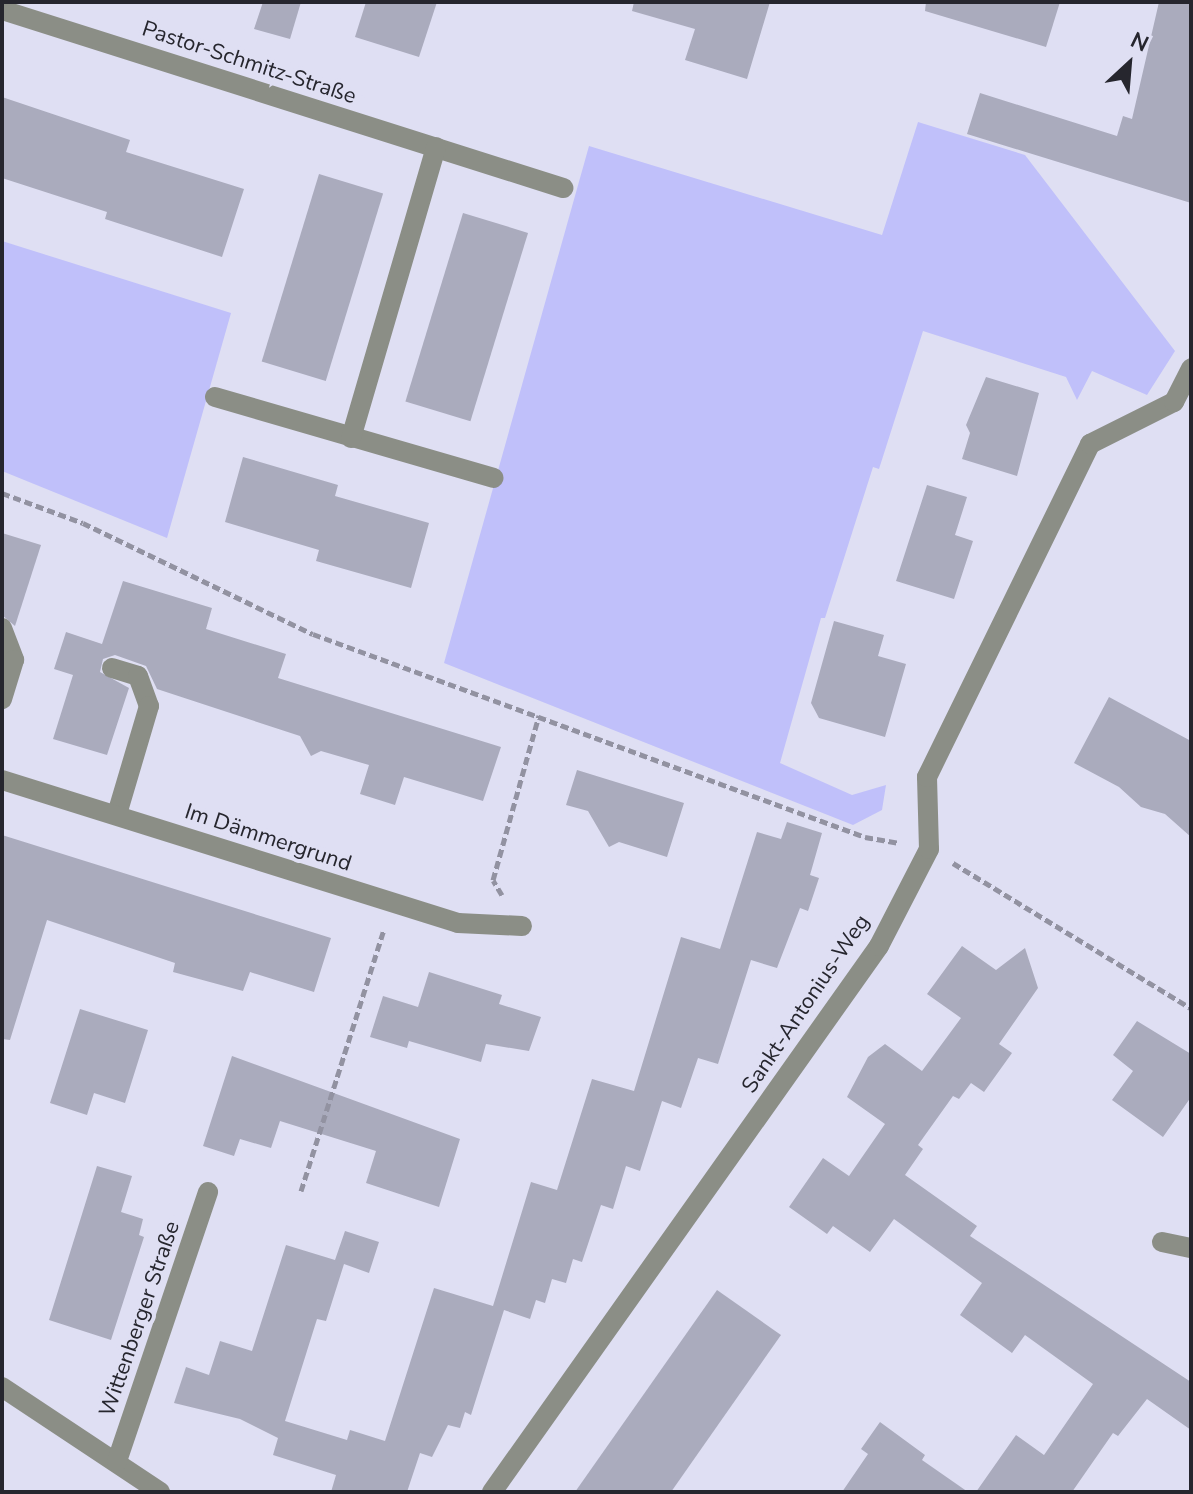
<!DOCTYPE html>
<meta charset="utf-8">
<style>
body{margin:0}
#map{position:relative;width:1193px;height:1494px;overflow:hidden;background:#dfdff3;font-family:"Nunito Sans",sans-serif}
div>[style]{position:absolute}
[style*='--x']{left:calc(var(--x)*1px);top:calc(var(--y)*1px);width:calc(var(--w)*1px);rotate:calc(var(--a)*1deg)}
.green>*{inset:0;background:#c0c0fa}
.building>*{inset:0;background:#aaabbd;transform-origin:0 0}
.path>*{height:5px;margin-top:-2.5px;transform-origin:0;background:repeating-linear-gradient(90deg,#9292a1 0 8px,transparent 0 12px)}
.minor>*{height:20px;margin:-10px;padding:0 10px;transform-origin:10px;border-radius:10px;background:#8b8e86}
span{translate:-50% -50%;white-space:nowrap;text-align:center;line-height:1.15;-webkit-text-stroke:8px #dfdff3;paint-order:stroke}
.street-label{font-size:22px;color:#26262e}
.frame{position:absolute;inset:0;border:4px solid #26262e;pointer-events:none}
.north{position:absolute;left:1089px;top:24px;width:80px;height:80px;-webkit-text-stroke:6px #dfdff3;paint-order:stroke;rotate:26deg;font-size:22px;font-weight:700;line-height:32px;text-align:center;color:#26262e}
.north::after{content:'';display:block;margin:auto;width:28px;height:36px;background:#26262e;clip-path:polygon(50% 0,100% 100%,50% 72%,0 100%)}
</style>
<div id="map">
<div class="green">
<div style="clip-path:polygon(918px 122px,1025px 155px,1175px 351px,1147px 395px,1092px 371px,1077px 400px,1066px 377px,923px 331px,879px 469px,873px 467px,825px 618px,821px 618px,780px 763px,852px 795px,886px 785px,882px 810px,853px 825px,444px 663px,589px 146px,882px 235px)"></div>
<div style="clip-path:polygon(2px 241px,231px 313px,167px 538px,2px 471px)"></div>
</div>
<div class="building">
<div style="clip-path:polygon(263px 2px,301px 2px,290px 39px,254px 29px)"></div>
<div style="clip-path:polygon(366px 2px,437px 2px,419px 57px,355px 37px)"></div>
<div style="clip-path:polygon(634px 2px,770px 2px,747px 79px,685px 60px,695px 29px,632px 11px)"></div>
<div style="clip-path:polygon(926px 2px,1060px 2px,1046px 47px,925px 11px)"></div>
<div style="clip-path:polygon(1159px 2px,1191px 2px,1191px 203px,967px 134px,980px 93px,1117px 136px,1123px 116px,1132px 119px)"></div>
<div style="clip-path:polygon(2px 97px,130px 140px,126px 152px,244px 189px,222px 257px,105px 219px,107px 212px,2px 178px)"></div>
<div style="left:319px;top:174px;width:67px;height:196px;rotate:17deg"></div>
<div style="left:463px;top:213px;width:68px;height:197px;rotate:17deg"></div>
<div style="clip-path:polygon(986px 377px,1039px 393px,1017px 476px,962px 459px,970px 433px,966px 425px)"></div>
<div style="clip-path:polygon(243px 457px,338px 485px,335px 496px,429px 523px,411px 588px,316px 561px,319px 550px,225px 522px)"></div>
<div style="clip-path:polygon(927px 485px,967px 497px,955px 535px,973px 541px,954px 599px,896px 581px)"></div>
<div style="clip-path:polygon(2px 533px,41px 545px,15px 626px,2px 615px)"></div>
<div style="clip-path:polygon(123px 581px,212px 608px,206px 629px,286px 654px,278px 678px,501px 747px,483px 801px,404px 777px,395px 805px,360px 794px,369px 765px,321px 751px,311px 756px,300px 736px,157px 689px,146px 666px,115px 655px,103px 659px,100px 672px,129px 688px,107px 755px,53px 739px,73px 675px,54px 669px,66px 632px,102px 644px)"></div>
<div style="clip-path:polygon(834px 621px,884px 635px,878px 656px,906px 664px,885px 737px,819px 718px,811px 703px)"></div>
<div style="clip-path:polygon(1109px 697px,1191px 741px,1191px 837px,1165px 814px,1141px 807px,1119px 787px,1074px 763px)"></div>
<div style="clip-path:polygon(577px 770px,684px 803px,667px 857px,619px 842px,609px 847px,588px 811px,566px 805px)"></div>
<div style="clip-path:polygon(787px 822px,822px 833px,810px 875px,819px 878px,808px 911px,800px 908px,777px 968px,751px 960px,718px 1064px,698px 1058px,681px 1108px,662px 1101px,640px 1171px,626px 1166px,613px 1209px,601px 1205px,582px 1262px,573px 1259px,566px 1283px,552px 1279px,545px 1303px,536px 1300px,530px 1319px,504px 1310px,471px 1415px,465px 1412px,460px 1428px,448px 1425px,432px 1457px,420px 1453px,407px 1492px,331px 1492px,336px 1475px,273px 1455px,278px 1438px,240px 1419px,174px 1403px,186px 1367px,209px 1375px,220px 1341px,252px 1351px,286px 1245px,335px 1260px,345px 1231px,379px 1242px,369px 1273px,344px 1264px,326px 1321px,317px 1319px,285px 1421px,347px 1440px,350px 1430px,385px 1441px,434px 1288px,493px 1306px,531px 1182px,557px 1190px,592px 1079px,634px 1091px,681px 937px,720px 949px,757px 832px,781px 839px)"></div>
<div style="clip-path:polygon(2px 835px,331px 938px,314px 992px,250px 972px,243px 991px,173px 972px,175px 963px,47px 920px,10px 1040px,2px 1039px)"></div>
<div style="clip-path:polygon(962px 946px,996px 970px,1025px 948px,1038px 988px,999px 1044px,1012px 1053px,984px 1092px,971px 1083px,959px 1099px,953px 1096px,918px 1145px,923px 1149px,905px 1175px,977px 1226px,970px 1236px,1191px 1382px,1191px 1430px,1147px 1399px,1118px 1436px,1113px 1433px,1072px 1492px,976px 1492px,1016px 1435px,1044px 1455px,1093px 1384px,1025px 1335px,1012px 1353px,960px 1315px,982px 1283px,894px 1219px,870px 1252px,833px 1226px,827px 1234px,789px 1207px,823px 1158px,849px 1176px,885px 1124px,847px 1097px,868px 1057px,885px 1044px,922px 1071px,961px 1018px,927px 994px)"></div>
<div style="clip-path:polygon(429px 972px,502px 995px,499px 1004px,541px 1017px,529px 1051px,486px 1044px,481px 1062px,409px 1041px,407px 1048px,370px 1037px,383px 996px,418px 1007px)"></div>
<div style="clip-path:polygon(80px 1009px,148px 1030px,125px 1103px,94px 1093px,87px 1115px,50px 1103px)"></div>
<div style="clip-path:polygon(1137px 1021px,1191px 1054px,1191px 1097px,1163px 1137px,1112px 1100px,1133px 1071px,1113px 1055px)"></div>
<div style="clip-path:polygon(232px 1056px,460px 1139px,439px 1207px,366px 1183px,376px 1151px,280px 1121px,271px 1148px,240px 1139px,234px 1156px,203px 1146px)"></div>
<div style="clip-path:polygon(97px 1166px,132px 1176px,121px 1212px,143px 1219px,139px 1235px,144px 1237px,111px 1340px,49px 1320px)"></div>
<div style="clip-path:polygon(717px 1290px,781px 1335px,671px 1492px,575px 1492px)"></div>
<div style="clip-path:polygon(880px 1422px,925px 1455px,922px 1460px,968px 1492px,842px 1492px,868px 1454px,861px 1449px)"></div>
</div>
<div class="path">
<div style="--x:2;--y:493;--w:86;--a:20.3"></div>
<div style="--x:83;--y:523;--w:255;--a:25.8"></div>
<div style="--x:313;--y:634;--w:588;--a:20.19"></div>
<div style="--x:865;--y:837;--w:35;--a:10"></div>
<div style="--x:953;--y:863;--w:279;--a:31.4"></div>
<div style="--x:502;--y:895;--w:17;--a:-121"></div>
<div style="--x:493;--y:880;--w:171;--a:-74.4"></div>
<div style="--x:301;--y:1191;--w:274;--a:-72.4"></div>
</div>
<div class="minor">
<div style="--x:2;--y:10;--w:589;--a:17.6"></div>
<div style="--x:215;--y:397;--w:290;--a:16.2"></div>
<div style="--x:351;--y:438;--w:303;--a:-73.7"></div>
<div style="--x:2;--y:628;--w:34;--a:69"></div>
<div style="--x:14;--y:660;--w:41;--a:107.1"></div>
<div style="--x:112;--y:668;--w:27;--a:17"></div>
<div style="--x:138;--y:676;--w:32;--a:70"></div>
<div style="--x:149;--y:706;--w:113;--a:106.5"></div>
<div style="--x:2;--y:780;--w:478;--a:17.4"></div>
<div style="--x:458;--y:923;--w:64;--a:2.7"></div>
<div style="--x:1162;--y:1242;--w:30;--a:12"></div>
<div style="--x:2;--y:1387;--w:190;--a:33.6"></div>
<div style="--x:117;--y:1461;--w:284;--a:-71.3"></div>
<div style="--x:492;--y:1492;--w:669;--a:-54.67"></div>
<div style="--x:879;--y:946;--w:109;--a:-62.7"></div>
<div style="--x:929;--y:849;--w:72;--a:-91.6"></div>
<div style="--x:927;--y:777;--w:371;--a:-63.9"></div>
<div style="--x:1090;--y:444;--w:94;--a:-26.6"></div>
<div style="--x:1174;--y:402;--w:38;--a:-63"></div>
</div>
<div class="street-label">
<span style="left:249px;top:63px;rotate:18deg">Pastor-Schmitz-Straße</span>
<span style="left:268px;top:838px;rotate:18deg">Im Dämmergrund</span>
<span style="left:806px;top:1004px;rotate:-56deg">Sankt-Antonius-Weg</span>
<span style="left:140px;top:1319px;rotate:-71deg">Wittenberger Straße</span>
</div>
<div class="frame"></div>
<div class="north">N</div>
</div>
